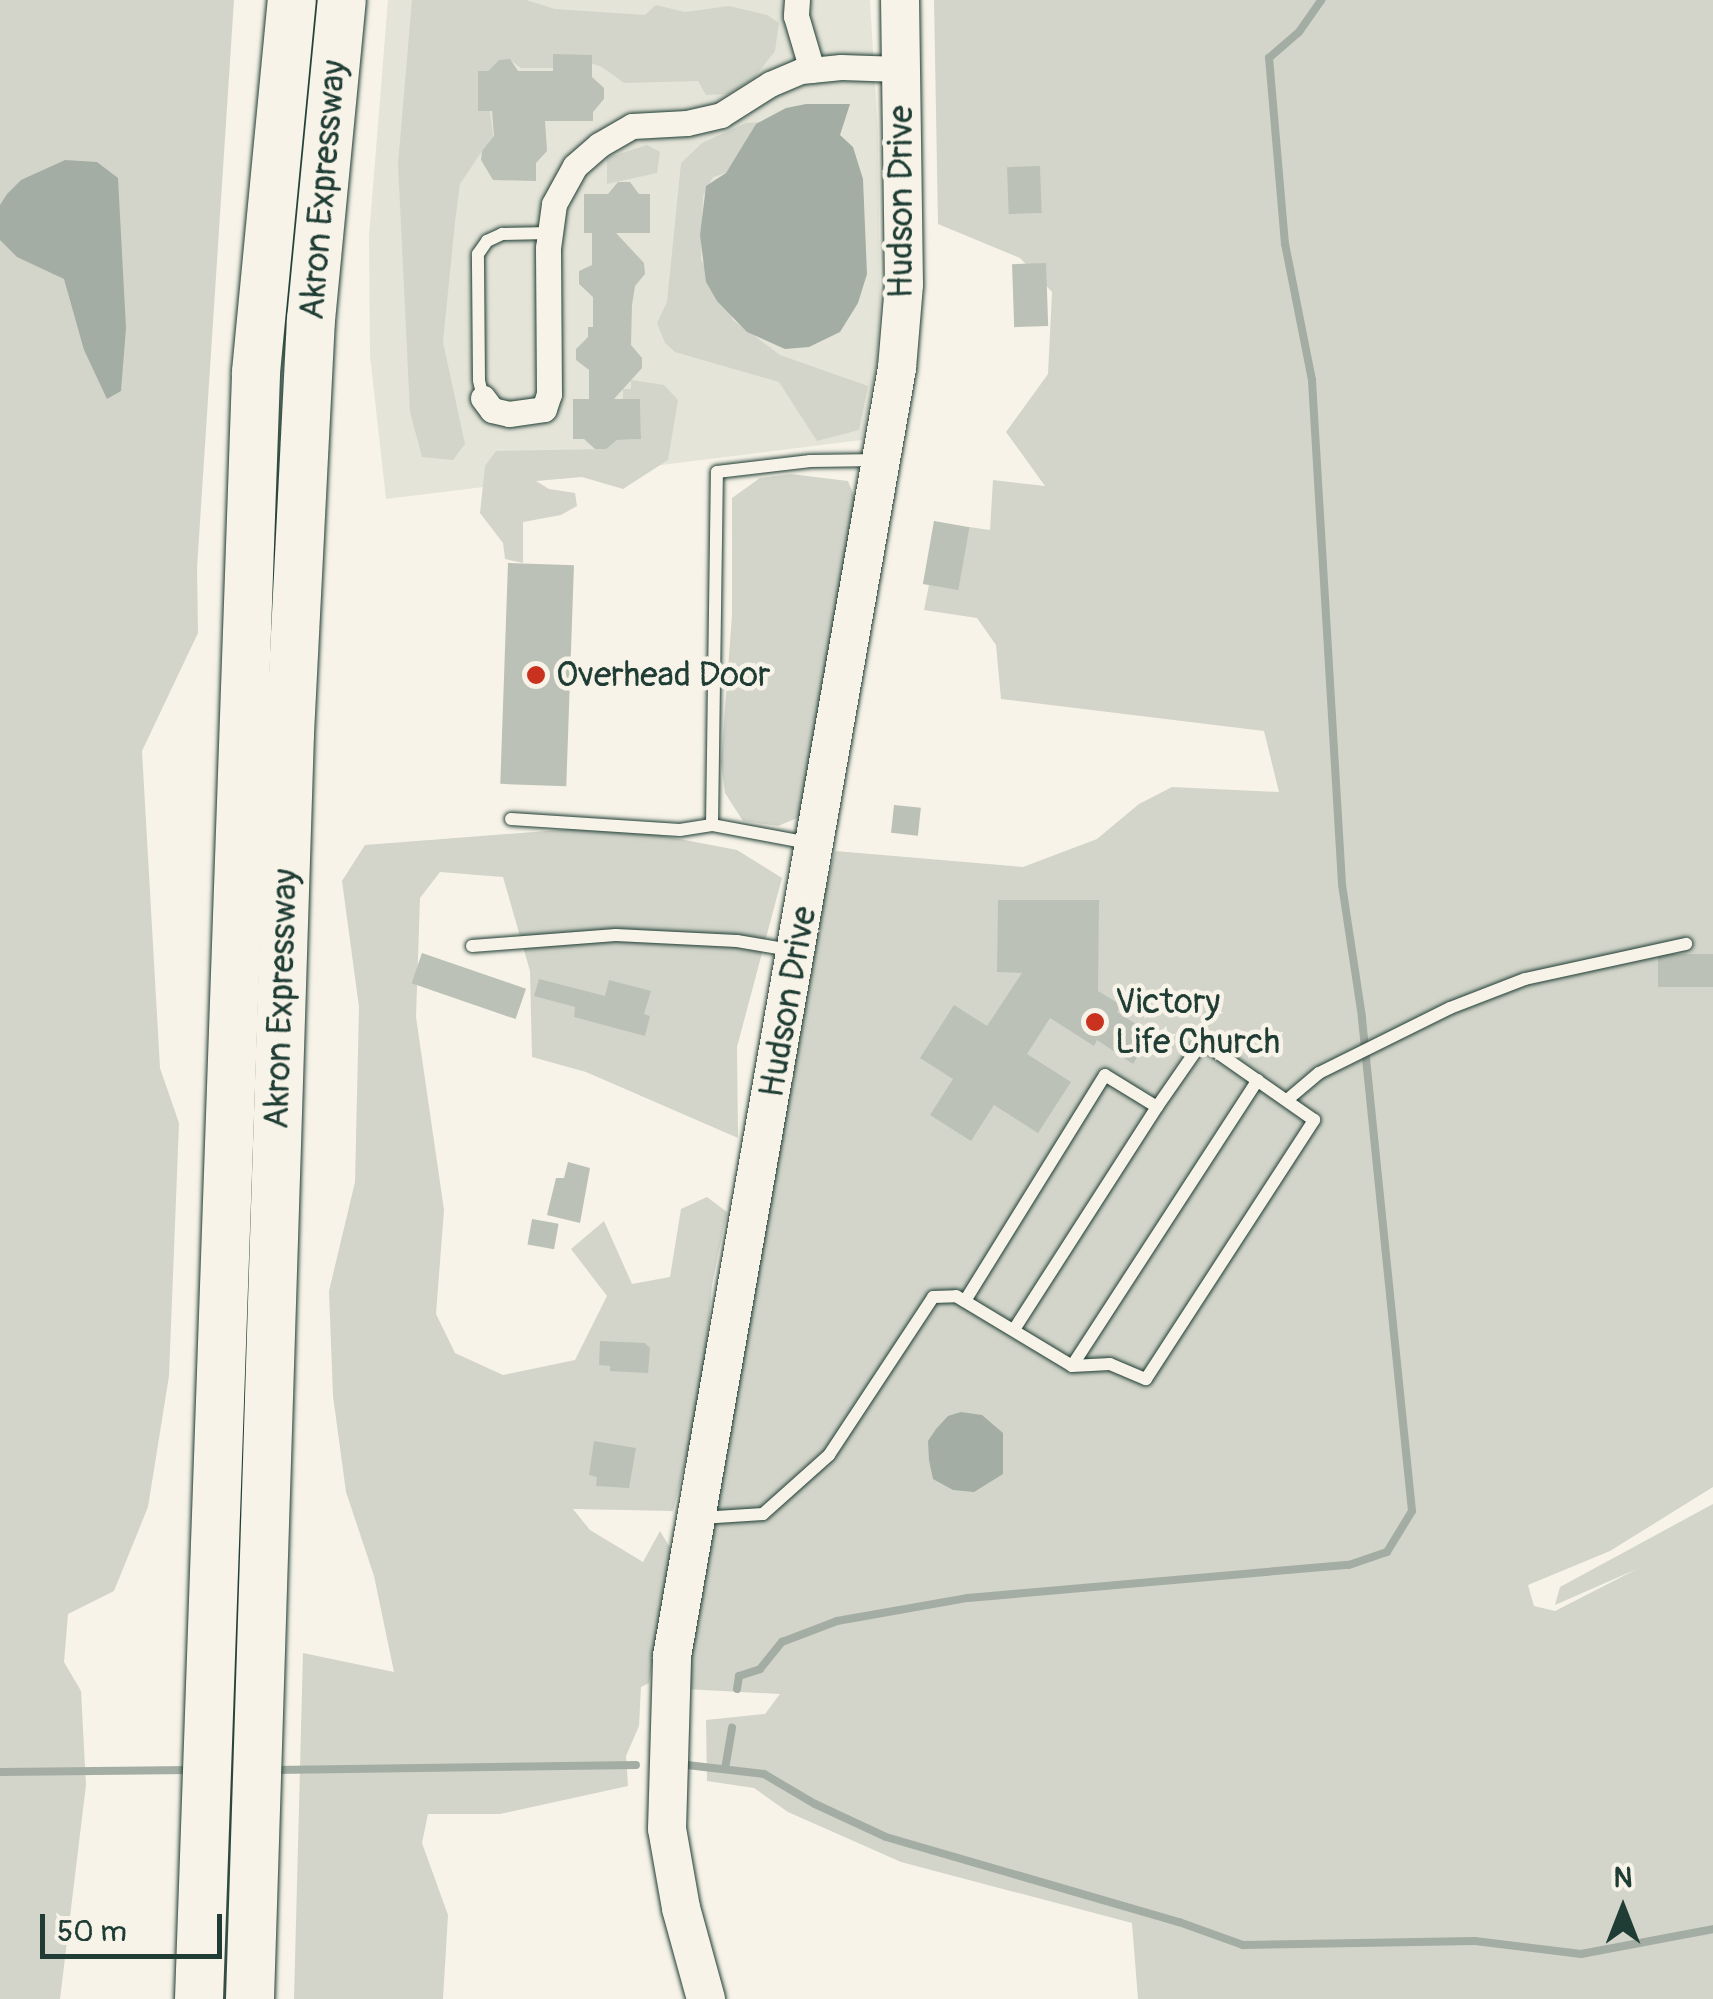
<!DOCTYPE html>
<style>
body{margin:0}
#map{position:relative;width:1713px;height:1999px;overflow:hidden;background:#f7f3e8;font-family:Pangolin,sans-serif}
div>[style]{position:absolute}
[style*='--x']{left:calc(var(--x)*1px);top:calc(var(--y)*1px);width:calc(var(--w)*1px);rotate:calc(var(--a)*1deg)}
.built>*{inset:0;background:#e5e4d9}
.green>*{inset:0;background:#d3d5ca}
.water>*{inset:0;background:#a4ada3}
.stream>*{height:8px;margin:-4px;padding:0 4px;transform-origin:4px;border-radius:4px;background:#a4ada3}
.building>*{inset:0;background:#bbc1b6;transform-origin:0 0}
.roads{filter:drop-shadow(0 0 2px #1f3d34) drop-shadow(0 0 2px #1f3d34)}
.lane>*{height:12px;margin:-6px;padding:0 6px;transform-origin:6px;border-radius:6px;background:#f7f3e8}
.street>*{height:25px;margin:-12.5px;padding:0 12.5px;transform-origin:12.5px;border-radius:12.5px;background:#f7f3e8}
.secondary>*{height:38px;margin:-19px;padding:0 19px;transform-origin:19px;border-radius:19px;background:#f7f3e8}
.highway>*{height:48px;margin:-24px;padding:0 24px;transform-origin:24px;border-radius:24px;background:#f7f3e8}
.dots>*{width:28px;height:28px;translate:-50% -50%;box-sizing:border-box;border:5px solid #f7f3e8;border-radius:50%}
span{translate:-50% -50%;white-space:nowrap;text-align:center;line-height:1.15;-webkit-text-stroke:9px #f7f3e8;paint-order:stroke}
.street-label{font-size:35px;color:#1f3d34}
.poi-label{font-size:35px;color:#1f3d34}
.left{translate:0 -50%;text-align:left}
.north{position:absolute;left:1573px;top:1859px;width:100px;height:100px;-webkit-text-stroke:8px #f7f3e8;paint-order:stroke;rotate:0deg;font-size:28px;font-weight:700;line-height:40px;text-align:center;color:#1f3d34}
.north::after{content:'';display:block;margin:auto;width:35px;height:45px;background:#1f3d34;clip-path:polygon(50% 0,100% 100%,50% 72%,0 100%)}
.scale{position:absolute;left:40px;top:1914px;width:182px;height:45px;box-sizing:border-box;border:5px solid #1f3d34;border-top:0;padding-left:12px;font-size:30px;line-height:35px;white-space:nowrap;color:#1f3d34;-webkit-text-stroke:8px #f7f3e8;paint-order:stroke}
</style>
<div id="map">
<div class="built">
<div style="clip-path:polygon(388px 0,870px 0,878px 136px,880px 299px,877px 362px,862px 440px,386px 499px,370px 356px,369px 236px)"></div>
</div>
<div class="green">
<div style="clip-path:polygon(0 0,234px 0,197px 568px,198px 633px,142px 751px,160px 1068px,179px 1123px,169px 1376px,148px 1507px,114px 1591px,68px 1614px,64px 1662px,81px 1691px,86px 1785px,60px 1999px,0 1999px)"></div>
<div style="clip-path:polygon(412px 0,526px 0,555px 9px,645px 15px,656px 5px,685px 12px,729px 6px,767px 15px,779px 23px,775px 51px,754px 78px,729px 94px,706px 95px,698px 81px,624px 83px,602px 67px,573px 57px,553px 68px,521px 68px,510px 60px,479px 98px,478px 111px,490px 111px,494px 142px,482px 151px,460px 184px,455px 222px,443px 342px,465px 444px,453px 460px,422px 457px,410px 412px,398px 164px)"></div>
<div style="clip-path:polygon(934px 0,1713px 0,1713px 1487px,1610px 1551px,1528px 1585px,1534px 1606px,1555px 1611px,1637px 1569px,1555px 1605px,1560px 1587px,1713px 1504px,1713px 1999px,1138px 1999px,1132px 1923px,901px 1862px,788px 1812px,754px 1788px,707px 1781px,706px 1720px,765px 1714px,780px 1694px,685px 1689px,821px 909px,835px 851px,1023px 867px,1097px 839px,1139px 804px,1172px 787px,1279px 792px,1264px 731px,1001px 699px,996px 645px,977px 618px,924px 610px,929px 585px,958px 590px,969px 527px,990px 530px,993px 480px,1045px 486px,1006px 432px,1048px 374px,1052px 292px,1020px 258px,938px 224px)"></div>
<div style="clip-path:polygon(760px 122px,726px 173px,713px 177px,703px 196px,701px 259px,733px 320px,780px 355px,868px 386px,859px 430px,817px 441px,779px 382px,675px 352px,665px 343px,657px 323px,667px 302px,681px 163px,702px 143px,746px 123px)"></div>
<div style="clip-path:polygon(647px 145px,660px 152px,657px 173px,607px 184px,607px 158px)"></div>
<div style="clip-path:polygon(631px 380px,664px 385px,678px 400px,668px 460px,623px 489px,582px 477px,536px 481px,549px 489px,575px 493px,577px 506px,561px 515px,523px 522px,523px 563px,505px 559px,503px 543px,480px 513px,485px 466px,496px 451px,605px 449px,614px 440px,641px 439px,640px 399px,623px 399px,623px 389px,631px 389px)"></div>
<div style="clip-path:polygon(791px 474px,848px 481px,856px 500px,802px 816px,778px 826px,743px 821px,725px 793px,721px 762px,732px 615px,732px 498px,760px 478px)"></div>
<div style="clip-path:polygon(612px 826px,737px 850px,782px 878px,737px 1047px,738px 1138px,586px 1072px,532px 1057px,530px 971px,503px 877px,440px 872px,420px 898px,416px 1017px,444px 1210px,436px 1314px,455px 1353px,503px 1375px,575px 1360px,607px 1296px,571px 1249px,604px 1221px,632px 1284px,670px 1277px,681px 1209px,707px 1197px,727px 1212px,712px 1285px,703px 1390px,673px 1511px,573px 1509px,590px 1530px,643px 1562px,660px 1531px,672px 1551px,649px 1683px,641px 1687px,639px 1726px,626px 1756px,628px 1786px,500px 1814px,428px 1814px,422px 1843px,448px 1915px,443px 1999px,294px 1999px,303px 1653px,394px 1672px,374px 1576px,346px 1492px,333px 1396px,329px 1291px,355px 1182px,359px 1007px,342px 881px,365px 845px)"></div>
</div>
<div class="water">
<div style="clip-path:polygon(806px 104px,850px 104px,840px 135px,853px 147px,863px 179px,867px 274px,858px 303px,840px 332px,809px 347px,785px 349px,747px 332px,717px 301px,706px 282px,700px 235px,706px 186px,726px 173px,756px 124px,786px 108px)"></div>
<div style="clip-path:polygon(65px 160px,97px 162px,118px 178px,126px 328px,121px 391px,107px 399px,84px 350px,64px 279px,17px 257px,0 240px,0 205px,7px 194px,21px 180px)"></div>
<div style="clip-path:polygon(961px 1412px,982px 1415px,1003px 1433px,1003px 1474px,974px 1492px,953px 1490px,933px 1479px,929px 1460px,928px 1441px,936px 1429px,948px 1416px)"></div>
</div>
<div class="stream">
<div style="--x:737;--y:1689;--w:13;--a:-81"></div>
<div style="--x:739;--y:1676;--w:22;--a:-18"></div>
<div style="--x:760;--y:1669;--w:35;--a:-51"></div>
<div style="--x:782;--y:1642;--w:59;--a:-20.9"></div>
<div style="--x:837;--y:1621;--w:133;--a:-10"></div>
<div style="--x:968;--y:1598;--w:382;--a:-5"></div>
<div style="--x:1349;--y:1565;--w:40;--a:-18.9"></div>
<div style="--x:1387;--y:1552;--w:48;--a:-58.6"></div>
<div style="--x:1412;--y:1511;--w:497;--a:-95.8"></div>
<div style="--x:1362;--y:1017;--w:134;--a:-98.6"></div>
<div style="--x:1342;--y:884;--w:505;--a:-93.41"></div>
<div style="--x:1312;--y:380;--w:139;--a:-101.2"></div>
<div style="--x:1285;--y:244;--w:187;--a:-94.9"></div>
<div style="--x:1269;--y:58;--w:40;--a:-41"></div>
<div style="--x:1299;--y:32;--w:39;--a:-55"></div>
<div style="--x:687;--y:1765;--w:78;--a:6.7"></div>
<div style="--x:764;--y:1774;--w:59;--a:30.5"></div>
<div style="--x:815;--y:1804;--w:78;--a:24.9"></div>
<div style="--x:886;--y:1837;--w:305;--a:16.2"></div>
<div style="--x:1179;--y:1922;--w:68;--a:19.8"></div>
<div style="--x:1243;--y:1945;--w:232;--a:-1"></div>
<div style="--x:1475;--y:1941;--w:107;--a:7"></div>
<div style="--x:1581;--y:1954;--w:134;--a:-10.7"></div>
<div style="--x:725;--y:1769;--w:42;--a:-80.3"></div>
<div style="--x:275;--y:1770;--w:361;--a:-0.8"></div>
<div style="--x:0;--y:1772;--w:191;--a:-0.6"></div>
</div>
<div class="building">
<div style="clip-path:polygon(553px 54px,592px 55px,592px 77px,604px 88px,604px 99px,593px 112px,593px 121px,545px 121px,547px 151px,536px 163px,536px 181px,493px 180px,481px 160px,482px 151px,494px 136px,492px 111px,478px 111px,478px 71px,488px 71px,499px 60px,510px 59px,518px 71px,553px 71px)"></div>
<div style="left:1040px;top:166px;width:47px;height:33px;rotate:88deg"></div>
<div style="clip-path:polygon(618px 182px,630px 182px,639px 194px,650px 194px,650px 233px,616px 233px,644px 263px,645px 274px,635px 286px,632px 305px,631px 345px,642px 358px,642px 368px,614px 399px,640px 399px,641px 439px,617px 440px,606px 449px,595px 449px,584px 439px,573px 439px,573px 399px,589px 399px,589px 370px,576px 360px,576px 349px,588px 337px,588px 327px,593px 327px,593px 297px,579px 284px,579px 271px,592px 265px,592px 233px,584px 233px,584px 194px,608px 194px)"></div>
<div style="left:1046px;top:263px;width:63px;height:34px;rotate:88deg"></div>
<div style="left:934px;top:521px;width:36px;height:64px;rotate:10deg"></div>
<div style="left:508px;top:563px;width:66px;height:221px;rotate:2deg"></div>
<div style="left:894px;top:805px;width:27px;height:28px;rotate:6deg"></div>
<div style="clip-path:polygon(998px 900px,1099px 900px,1098px 991px,1121px 1005px,1117px 1012px,1152px 1034px,1133px 1064px,1097px 1040px,1094px 1046px,1050px 1018px,1027px 1054px,1071px 1082px,1038px 1133px,994px 1105px,971px 1141px,930px 1115px,953px 1079px,920px 1058px,954px 1005px,987px 1026px,1022px 973px,997px 972px)"></div>
<div style="left:422px;top:953px;width:110px;height:32px;rotate:19deg"></div>
<div style="left:1713px;top:954px;width:33px;height:55px;rotate:90deg"></div>
<div style="clip-path:polygon(539px 979px,605px 996px,609px 980px,651px 991px,644px 1014px,650px 1016px,645px 1036px,574px 1017px,575px 1007px,534px 996px)"></div>
<div style="clip-path:polygon(568px 1162px,590px 1168px,580px 1223px,547px 1215px,556px 1178px,564px 1178px)"></div>
<div style="left:532px;top:1219px;width:27px;height:26px;rotate:10deg"></div>
<div style="clip-path:polygon(600px 1341px,645px 1343px,650px 1348px,648px 1373px,610px 1371px,610px 1366px,599px 1365px)"></div>
<div style="clip-path:polygon(594px 1441px,636px 1448px,629px 1488px,596px 1486px,597px 1477px,589px 1475px)"></div>
</div>
<div class="roads">
<div class="lane">
<div style="--x:483;--y:398;--w:18;--a:-103"></div>
<div style="--x:479;--y:380;--w:126;--a:-90.5"></div>
<div style="--x:478;--y:254;--w:16;--a:-55"></div>
<div style="--x:487;--y:241;--w:17;--a:-25"></div>
<div style="--x:502;--y:234;--w:48;--a:-1.2"></div>
<div style="--x:511;--y:819;--w:169;--a:3.7"></div>
<div style="--x:680;--y:830;--w:32;--a:-9"></div>
<div style="--x:809;--y:843;--w:99;--a:-169.5"></div>
<div style="--x:712;--y:825;--w:353;--a:-89.2"></div>
<div style="--x:717;--y:472;--w:94;--a:-6.7"></div>
<div style="--x:810;--y:461;--w:69;--a:-0.8"></div>
<div style="--x:472;--y:946;--w:144;--a:-4.4"></div>
<div style="--x:616;--y:935;--w:121;--a:2.8"></div>
<div style="--x:737;--y:941;--w:54;--a:9.6"></div>
<div style="--x:1287;--y:1100;--w:42;--a:-40.2"></div>
<div style="--x:1319;--y:1073;--w:146;--a:-26.4"></div>
<div style="--x:1450;--y:1008;--w:80;--a:-21.1"></div>
<div style="--x:1525;--y:979;--w:165;--a:-12.3"></div>
<div style="--x:1015;--y:1328;--w:263;--a:-57.3"></div>
<div style="--x:1072;--y:1366;--w:341;--a:-57"></div>
<div style="--x:701;--y:1518;--w:62;--a:-3.7"></div>
<div style="--x:763;--y:1514;--w:89;--a:-41.8"></div>
<div style="--x:829;--y:1455;--w:189;--a:-56.6"></div>
<div style="--x:933;--y:1297;--w:23;--a:-2"></div>
<div style="--x:956;--y:1296;--w:135;--a:31.1"></div>
<div style="--x:1072;--y:1366;--w:38;--a:-3"></div>
<div style="--x:1110;--y:1364;--w:39;--a:23"></div>
<div style="--x:1146;--y:1379;--w:309;--a:-57"></div>
<div style="--x:1314;--y:1120;--w:136;--a:-145.1"></div>
<div style="--x:1202;--y:1042;--w:79;--a:124.7"></div>
<div style="--x:1157;--y:1107;--w:61;--a:-148.4"></div>
<div style="--x:1105;--y:1075;--w:266;--a:121.8"></div>
</div>
<div class="street">
<div style="--x:797;--y:0;--w:16;--a:94"></div>
<div style="--x:796;--y:16;--w:56;--a:73.5"></div>
<div style="--x:483;--y:398;--w:15;--a:53"></div>
<div style="--x:492;--y:410;--w:17;--a:13"></div>
<div style="--x:509;--y:414;--w:35;--a:-8"></div>
<div style="--x:544;--y:409;--w:16;--a:-72"></div>
<div style="--x:549;--y:394;--w:146;--a:-90.4"></div>
<div style="--x:548;--y:248;--w:44;--a:-82.2"></div>
<div style="--x:554;--y:204;--w:43;--a:-61.1"></div>
<div style="--x:575;--y:166;--w:32;--a:-41"></div>
<div style="--x:599;--y:145;--w:38;--a:-30"></div>
<div style="--x:632;--y:126;--w:55;--a:-3.1"></div>
<div style="--x:687;--y:123;--w:35;--a:-13"></div>
<div style="--x:721;--y:115;--w:58;--a:-32.3"></div>
<div style="--x:770;--y:84;--w:34;--a:-23"></div>
<div style="--x:801;--y:71;--w:40;--a:-5.7"></div>
<div style="--x:841;--y:67;--w:59;--a:1.9"></div>
</div>
<div class="secondary">
<div style="--x:706;--y:1999;--w:94;--a:-105.4"></div>
<div style="--x:681;--y:1908;--w:80;--a:-100"></div>
<div style="--x:667;--y:1829;--w:173;--a:-88.3"></div>
<div style="--x:672;--y:1656;--w:1308;--a:-80.09"></div>
<div style="--x:897;--y:368;--w:84;--a:-85.2"></div>
<div style="--x:904;--y:284;--w:284;--a:-90.8"></div>
</div>
<div class="highway">
<div style="--x:199;--y:1999;--w:1628;--a:-87.99"></div>
<div style="--x:256;--y:372;--w:374;--a:-84.5"></div>
<div style="--x:250;--y:1999;--w:1267;--a:-88.19"></div>
<div style="--x:290;--y:733;--w:414;--a:-87.1"></div>
<div style="--x:311;--y:320;--w:321;--a:-84.5"></div>
</div>
</div>
<div class="dots">
<div style="left:536px;top:675px;background:#c8321e"></div>
<div style="left:1095px;top:1022px;background:#c8321e"></div>
</div>
<div class="street-label">
<span style="left:323px;top:190px;rotate:-85deg">Akron Expressway</span>
<span style="left:901px;top:202px;rotate:-90deg">Hudson Drive</span>
<span style="left:281px;top:999px;rotate:-88deg">Akron Expressway</span>
<span style="left:788px;top:1002px;rotate:-80deg">Hudson Drive</span>
</div>
<div class="poi-label">
<span class="left" style="left:556px;top:675px">Overhead Door</span>
<span class="left" style="left:1115px;top:1022px">Victory<br>Life Church</span>
</div>
<div class="north">N</div>
<div class="scale">50 m</div>
</div>
